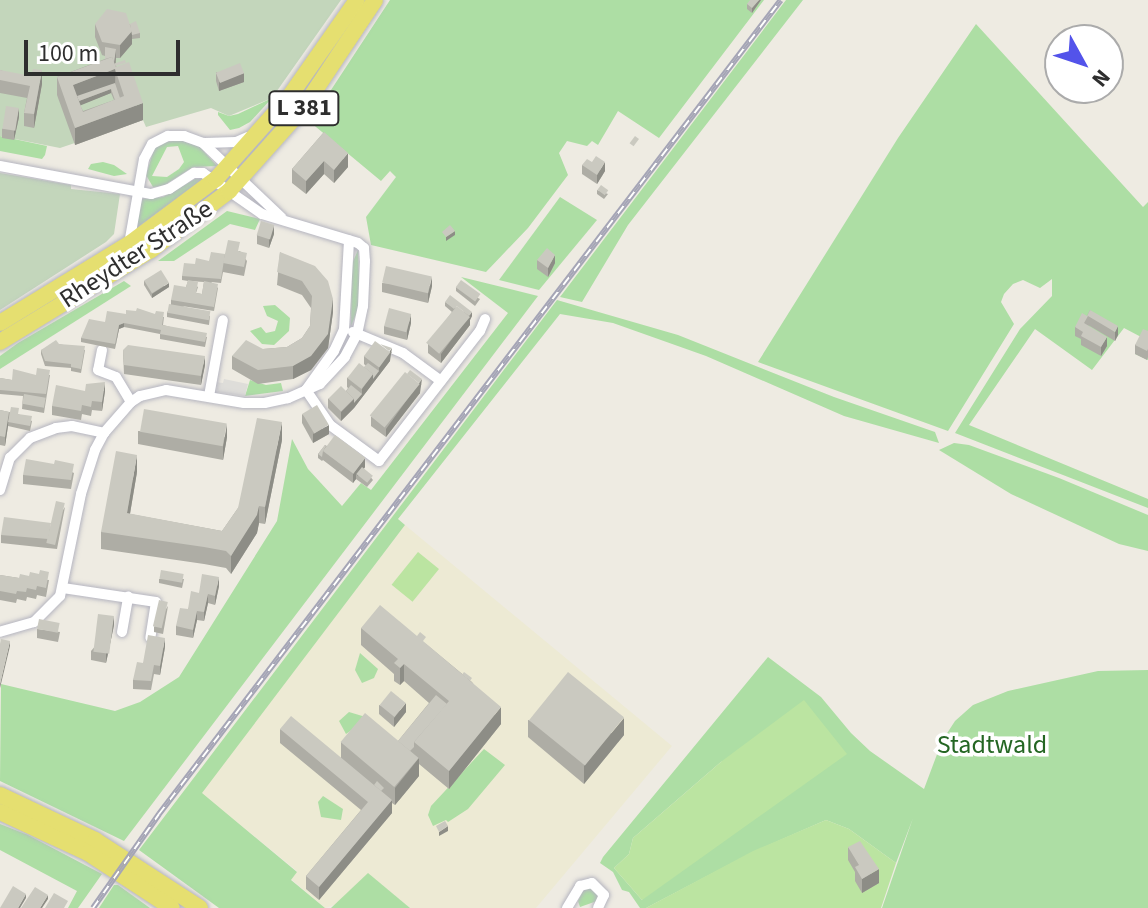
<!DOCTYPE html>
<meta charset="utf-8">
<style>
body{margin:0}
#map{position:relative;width:1148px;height:908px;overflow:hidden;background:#eeebe2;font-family:"Source Sans 3",sans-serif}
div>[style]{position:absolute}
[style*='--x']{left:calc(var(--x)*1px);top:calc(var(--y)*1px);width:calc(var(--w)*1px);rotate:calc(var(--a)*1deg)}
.education>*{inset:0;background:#edead4}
.green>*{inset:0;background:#addea4}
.cemetery>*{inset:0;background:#c3d6bb}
.pitch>*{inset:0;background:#bbe4a1;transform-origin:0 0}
.plaza>*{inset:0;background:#deddd9}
.roads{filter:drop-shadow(0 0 2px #b5b5c0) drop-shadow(0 0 2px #b5b5c0)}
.minor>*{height:10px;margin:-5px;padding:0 5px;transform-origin:5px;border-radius:5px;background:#fff}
.primary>*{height:16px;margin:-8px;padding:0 8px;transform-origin:8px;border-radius:8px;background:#e5df70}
.rail>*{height:6px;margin-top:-3px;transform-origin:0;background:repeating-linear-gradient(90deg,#fff 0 9px,#a5a5b6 0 18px);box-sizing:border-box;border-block:2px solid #a5a5b6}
.wall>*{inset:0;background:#aeada5}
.shaded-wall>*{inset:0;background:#8d8d86}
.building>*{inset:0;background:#cac9c0;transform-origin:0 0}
span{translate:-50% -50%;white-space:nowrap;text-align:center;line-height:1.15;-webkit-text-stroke:7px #fff;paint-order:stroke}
.shield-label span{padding:2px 6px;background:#fff;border:2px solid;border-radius:6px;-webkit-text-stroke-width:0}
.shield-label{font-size:24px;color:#2e2e2e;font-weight:700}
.street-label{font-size:26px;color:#2e2e2e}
.park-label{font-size:26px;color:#246623}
.north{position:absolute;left:1044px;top:24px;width:80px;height:80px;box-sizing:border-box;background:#fff;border:2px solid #ababab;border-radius:50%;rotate:130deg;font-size:22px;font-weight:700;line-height:32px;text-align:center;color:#2e2e2e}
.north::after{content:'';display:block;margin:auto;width:28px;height:36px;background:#5353ea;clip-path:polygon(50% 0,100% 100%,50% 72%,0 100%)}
.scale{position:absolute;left:24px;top:40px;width:156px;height:36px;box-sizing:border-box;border:4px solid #2e2e2e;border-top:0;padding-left:10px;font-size:24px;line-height:28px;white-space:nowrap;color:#2e2e2e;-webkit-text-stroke:6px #fff;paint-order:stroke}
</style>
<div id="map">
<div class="education">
<div style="clip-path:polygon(405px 525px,672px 746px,536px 908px,410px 908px,368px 874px,337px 904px,325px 908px,291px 879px,297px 871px,201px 793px)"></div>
</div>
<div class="green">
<div style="clip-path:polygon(390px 0,764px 0,659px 138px,618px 111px,598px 145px,592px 141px,587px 146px,567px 141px,559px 153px,568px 175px,528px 228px,486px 272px,371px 245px,366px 217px,396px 177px,390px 171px,381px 181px,310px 122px)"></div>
<div style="clip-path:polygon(786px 0,803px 0,628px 225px,582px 302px,560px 297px)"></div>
<div style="clip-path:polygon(976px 24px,1143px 207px,1148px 202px,1148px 360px,1135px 354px,1143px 338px,1124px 328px,1092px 370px,1035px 329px,969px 425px,1148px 499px,1148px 508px,955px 433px,1020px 329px,1052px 296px,1052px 279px,1040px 288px,1023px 280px,1013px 284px,1004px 294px,1001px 302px,1014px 324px,948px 431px,758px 362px,898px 138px)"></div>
<div style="clip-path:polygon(272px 98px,250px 122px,239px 128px,230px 130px,218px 115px,218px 112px,229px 116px,238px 114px)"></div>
<div style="clip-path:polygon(0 136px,47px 146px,45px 155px,42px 159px,0 151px)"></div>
<div style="clip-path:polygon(evenodd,179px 140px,199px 146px,217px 166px,193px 167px,163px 186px,153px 187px,146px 175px,154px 149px,161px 143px,179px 140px,178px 146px,184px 162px,179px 169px,167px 177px,152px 176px,167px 147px,178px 146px)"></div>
<div style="clip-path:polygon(103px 162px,114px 165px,127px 174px,114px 176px,88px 169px,91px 164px)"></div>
<div style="clip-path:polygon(195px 179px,204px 179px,134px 230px,142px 199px,163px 197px)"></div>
<div style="clip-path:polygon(560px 197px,597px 220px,539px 290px,499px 280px)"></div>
<div style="clip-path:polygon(227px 211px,260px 219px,255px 230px,230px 224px,174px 261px,158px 261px)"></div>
<div style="clip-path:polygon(358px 250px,360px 305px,351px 326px,352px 264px)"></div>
<div style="clip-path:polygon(461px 277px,538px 296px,124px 841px,0 781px,1px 684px,115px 711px,140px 702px,179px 677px,277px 521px,292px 439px,308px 469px,342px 506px,361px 483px,371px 490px,508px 313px)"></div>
<div style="clip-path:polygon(124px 281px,131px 286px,0 369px,0 356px,18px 343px)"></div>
<div style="clip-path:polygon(557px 300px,678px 335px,834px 397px,935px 432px,939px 443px,844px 416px,706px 356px,613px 323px,560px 314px,398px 519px,405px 525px,202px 793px,297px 872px,291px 880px,325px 908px,219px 908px,139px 850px)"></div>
<div style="clip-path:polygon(275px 305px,290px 318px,289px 331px,274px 345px,262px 344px,250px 331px,261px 327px,266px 333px,275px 331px,278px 321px,267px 316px,263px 306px)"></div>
<div style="clip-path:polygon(250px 380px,266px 385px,281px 383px,283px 391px,245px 396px)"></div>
<div style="clip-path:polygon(954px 443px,969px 445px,1059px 478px,1148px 515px,1148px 551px,1119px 544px,1011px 494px,939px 450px)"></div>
<div style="clip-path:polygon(360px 653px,378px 669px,374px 678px,362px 683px,355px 670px)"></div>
<div style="clip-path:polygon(evenodd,768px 657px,821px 697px,851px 733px,870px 751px,924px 789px,942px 741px,955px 721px,973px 705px,1008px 691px,1098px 671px,1148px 670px,1148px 908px,882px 908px,913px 818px,896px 863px,849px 829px,826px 820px,753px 852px,646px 908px,640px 908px,629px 892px,622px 890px,613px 872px,600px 863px,603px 857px,768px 657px,722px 761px,642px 900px,614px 868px,629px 854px,633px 838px,722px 761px)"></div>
<div style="clip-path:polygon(349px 712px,369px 718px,346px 734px,339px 721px)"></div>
<div style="clip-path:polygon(484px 749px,505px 765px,468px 809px,448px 822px,446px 820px,433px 826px,428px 815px,431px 806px)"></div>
<div style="clip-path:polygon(323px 796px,343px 809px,341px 820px,321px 817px,318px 802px)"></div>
<div style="clip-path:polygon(0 824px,28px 835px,102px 874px,78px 908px,68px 908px,77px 891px,0 850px)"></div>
<div style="clip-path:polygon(368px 873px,410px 908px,331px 908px)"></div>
<div style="clip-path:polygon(114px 885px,118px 885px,150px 908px,99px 908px)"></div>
<div style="clip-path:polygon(590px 888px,597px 892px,597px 901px,580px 907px,578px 901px,583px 891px)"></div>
</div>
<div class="cemetery">
<div style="clip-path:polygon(0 0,341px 0,272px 98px,229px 116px,211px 108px,146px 127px,143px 120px,60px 148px,0 136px)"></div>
<div style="clip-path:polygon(0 173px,71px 185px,71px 189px,120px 194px,114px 234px,106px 242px,0 310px)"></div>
</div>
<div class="pitch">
<div style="left:418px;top:552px;width:27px;height:42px;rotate:39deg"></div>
<div style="clip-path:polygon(804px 700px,847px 754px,642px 900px,614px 868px,629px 854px,633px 838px,722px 761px)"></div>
<div style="clip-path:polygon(826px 820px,849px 829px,896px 863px,881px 908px,646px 908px,753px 851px)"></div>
</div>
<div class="plaza">
<div style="clip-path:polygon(224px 379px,248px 384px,245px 396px,218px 392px,215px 382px,223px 383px)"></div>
</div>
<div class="roads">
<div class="minor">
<div style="--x:205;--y:143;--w:31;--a:-2"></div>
<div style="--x:236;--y:142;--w:13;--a:-23"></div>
<div style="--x:0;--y:166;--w:154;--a:10.5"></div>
<div style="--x:151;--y:194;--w:19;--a:-16"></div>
<div style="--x:169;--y:189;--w:30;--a:-33"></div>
<div style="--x:194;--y:173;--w:9;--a:0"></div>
<div style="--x:203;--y:173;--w:72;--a:34.8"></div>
<div style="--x:262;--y:214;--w:100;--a:16.8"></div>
<div style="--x:358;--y:243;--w:8;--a:40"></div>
<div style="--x:364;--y:248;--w:13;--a:86"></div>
<div style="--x:365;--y:261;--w:45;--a:92.5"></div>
<div style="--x:363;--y:306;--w:29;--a:102"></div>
<div style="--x:357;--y:334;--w:26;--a:118"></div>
<div style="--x:345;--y:357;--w:37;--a:133"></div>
<div style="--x:320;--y:384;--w:35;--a:156"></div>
<div style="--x:288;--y:398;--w:24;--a:168"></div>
<div style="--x:265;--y:403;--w:21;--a:180"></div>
<div style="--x:244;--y:403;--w:79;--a:-170.5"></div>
<div style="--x:166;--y:390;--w:27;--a:167"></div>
<div style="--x:140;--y:396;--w:11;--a:146"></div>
<div style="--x:131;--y:402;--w:41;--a:131.1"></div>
<div style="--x:104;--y:433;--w:19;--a:118"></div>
<div style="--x:95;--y:450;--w:46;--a:107.7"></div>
<div style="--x:81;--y:494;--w:104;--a:101.6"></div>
<div style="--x:60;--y:596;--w:37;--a:135"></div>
<div style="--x:34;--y:622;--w:35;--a:164"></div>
<div style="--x:129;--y:244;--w:86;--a:-80"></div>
<div style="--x:144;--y:159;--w:17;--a:-62"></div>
<div style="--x:152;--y:144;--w:18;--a:-27"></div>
<div style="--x:168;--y:136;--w:16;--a:0"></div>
<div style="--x:184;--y:136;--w:20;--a:20"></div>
<div style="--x:203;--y:143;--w:108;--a:43.5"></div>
<div style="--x:353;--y:332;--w:54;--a:22.8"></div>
<div style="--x:403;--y:353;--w:47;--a:36.4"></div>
<div style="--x:102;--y:350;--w:20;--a:101"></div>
<div style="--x:98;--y:370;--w:19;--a:21"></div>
<div style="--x:116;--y:377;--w:29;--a:59"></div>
<div style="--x:306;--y:390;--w:42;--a:55.6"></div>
<div style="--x:330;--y:425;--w:61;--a:36.3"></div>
<div style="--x:379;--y:461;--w:165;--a:-52.2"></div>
<div style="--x:480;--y:331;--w:13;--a:-67"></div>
<div style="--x:306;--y:390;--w:48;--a:-54.3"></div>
<div style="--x:334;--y:351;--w:23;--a:-65"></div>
<div style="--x:344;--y:330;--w:90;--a:-86.8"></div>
<div style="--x:209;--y:396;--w:77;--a:-79.6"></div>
<div style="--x:0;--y:490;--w:34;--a:-73"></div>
<div style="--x:10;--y:458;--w:28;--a:-45"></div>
<div style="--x:30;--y:438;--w:28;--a:-21"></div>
<div style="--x:56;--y:428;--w:16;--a:-7"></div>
<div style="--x:72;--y:426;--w:33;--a:12"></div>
<div style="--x:63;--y:588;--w:94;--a:8.6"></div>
<div style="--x:156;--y:602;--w:36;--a:99"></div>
<div style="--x:122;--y:632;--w:36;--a:-80"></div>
<div style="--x:567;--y:908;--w:26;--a:-59"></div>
<div style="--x:580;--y:886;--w:12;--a:-14"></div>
<div style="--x:592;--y:883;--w:17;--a:45"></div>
<div style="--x:604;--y:895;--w:14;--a:115"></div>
</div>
<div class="primary">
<div style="--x:0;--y:323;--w:151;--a:-31.5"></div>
<div style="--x:129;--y:244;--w:109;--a:-36.8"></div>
<div style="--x:216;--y:179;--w:110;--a:-48.3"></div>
<div style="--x:289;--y:97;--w:118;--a:-55"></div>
<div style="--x:0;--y:342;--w:177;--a:-31.4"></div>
<div style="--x:151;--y:250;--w:98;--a:-37.1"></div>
<div style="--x:229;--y:191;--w:113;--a:-48.2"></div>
<div style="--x:304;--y:107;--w:128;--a:-56.4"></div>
<div style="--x:0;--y:795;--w:105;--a:25.3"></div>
<div style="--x:95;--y:840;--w:125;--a:32.9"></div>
<div style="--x:0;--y:812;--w:97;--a:25"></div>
<div style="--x:88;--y:853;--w:100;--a:33.2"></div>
</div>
</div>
<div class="rail">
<div style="--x:93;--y:908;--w:115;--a:-54.9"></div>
<div style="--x:159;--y:814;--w:1024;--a:-52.62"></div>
</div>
<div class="wall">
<div style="clip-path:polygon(761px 0,752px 13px,747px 9px,747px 4px)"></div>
<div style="clip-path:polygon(evenodd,95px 24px,130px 24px,140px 33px,140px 38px,132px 39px,132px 44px,120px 58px,116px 58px,115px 64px,143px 120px,75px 145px,57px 95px,57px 77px,105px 59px,105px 56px,102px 55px,95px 37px,95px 24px,111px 93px,114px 100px,83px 111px,80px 105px,111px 93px)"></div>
<div style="clip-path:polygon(0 70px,42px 84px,34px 128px,24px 126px,24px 113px,27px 98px,0 93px)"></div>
<div style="clip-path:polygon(216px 72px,244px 82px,219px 91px,216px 81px)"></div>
<div style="clip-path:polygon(19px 117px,14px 140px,2px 138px,2px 129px)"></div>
<div style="clip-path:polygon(324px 132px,348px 167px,334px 183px,324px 174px,306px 194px,292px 183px,292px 169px)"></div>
<div style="clip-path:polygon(582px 165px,605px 171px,597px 184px,582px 174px)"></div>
<div style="clip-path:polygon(597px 190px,608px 194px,604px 199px,597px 194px)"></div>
<div style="clip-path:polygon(274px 234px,269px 248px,257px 244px,257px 235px)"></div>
<div style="clip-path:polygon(evenodd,240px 251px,247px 261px,244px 276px,223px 272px,221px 283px,211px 282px,218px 288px,214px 311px,182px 306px,210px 316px,209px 325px,167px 317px,167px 313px,171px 304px,171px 300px,186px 287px,188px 281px,182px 280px,182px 276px,209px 261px,225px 254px,240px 251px,189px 281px,204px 282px,202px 294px,196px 293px,198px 287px,189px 281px)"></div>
<div style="clip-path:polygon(280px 252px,333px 312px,328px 348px,311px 370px,293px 379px,258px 384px,232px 369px,232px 356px,263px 349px,287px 347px,302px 338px,310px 326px,311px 308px,302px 295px,277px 285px)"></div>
<div style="clip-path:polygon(537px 260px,555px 263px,548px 277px,537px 269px)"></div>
<div style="clip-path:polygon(144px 281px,169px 287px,152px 298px,144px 285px)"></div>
<div style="clip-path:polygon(382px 283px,432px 286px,428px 303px,382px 292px)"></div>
<div style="clip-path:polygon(456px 287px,480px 299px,475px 306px,456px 291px)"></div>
<div style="clip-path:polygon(445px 302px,472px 316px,470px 320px,470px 325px,441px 363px,428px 353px,428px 344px,452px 312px,445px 306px)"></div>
<div style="clip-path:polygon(1090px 310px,1118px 335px,1115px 341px,1088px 325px,1107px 346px,1101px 356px,1081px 345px,1081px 339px,1075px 336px,1075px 327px,1087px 316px)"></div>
<div style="clip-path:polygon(126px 314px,164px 317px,163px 325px,207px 337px,205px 347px,160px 339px,160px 334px,124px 327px,119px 329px,115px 349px,81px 342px,81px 338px,105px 322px)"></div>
<div style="clip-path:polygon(411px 323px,407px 340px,384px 334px,384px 326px)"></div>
<div style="clip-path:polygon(1148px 331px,1148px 357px,1147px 360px,1135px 354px,1135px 345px)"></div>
<div style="clip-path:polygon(59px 344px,85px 350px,81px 373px,71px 371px,71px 368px,45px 366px,41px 354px,41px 350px)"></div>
<div style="clip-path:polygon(123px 350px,205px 365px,201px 385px,124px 374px)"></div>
<div style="clip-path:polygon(392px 352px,390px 355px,390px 361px,354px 408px,341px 421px,328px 408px,328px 399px,346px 391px,348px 388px,347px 387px,347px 378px,366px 366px,364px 364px,364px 356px)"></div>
<div style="clip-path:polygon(36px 375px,50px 375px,44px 413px,22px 409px,23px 396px,0 394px,0 378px,12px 380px)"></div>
<div style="clip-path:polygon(422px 384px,420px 386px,420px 393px,386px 437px,371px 426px,371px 417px)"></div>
<div style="clip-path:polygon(85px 391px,105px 391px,102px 411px,92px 410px,91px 416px,82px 414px,81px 420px,52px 415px,52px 406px)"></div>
<div style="clip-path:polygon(0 410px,18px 414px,32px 421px,30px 431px,8px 426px,5px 446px,0 445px)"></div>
<div style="clip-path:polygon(302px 414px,329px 434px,313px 443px,302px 423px)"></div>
<div style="clip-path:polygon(138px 431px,227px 437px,223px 460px,138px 444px)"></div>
<div style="clip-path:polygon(282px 440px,265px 524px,259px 523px,257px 533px,231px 574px,226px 568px,204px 564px,101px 549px,101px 532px,137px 472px,130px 514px,222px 531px,238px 508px)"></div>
<div style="clip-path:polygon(325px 445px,365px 467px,364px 469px,373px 480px,367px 487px,356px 479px,353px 483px,323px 460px,322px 461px,318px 458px,318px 454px)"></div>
<div style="clip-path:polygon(54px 464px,74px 473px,71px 489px,23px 484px,23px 475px)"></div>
<div style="clip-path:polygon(65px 507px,57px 549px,1px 543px,1px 535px,51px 528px)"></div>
<div style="clip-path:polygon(0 575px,19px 578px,49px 580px,46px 597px,37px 595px,36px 599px,27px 597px,26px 601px,17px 599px,16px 603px,0 600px)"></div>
<div style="clip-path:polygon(159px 579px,184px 579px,182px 588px,159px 583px)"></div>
<div style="clip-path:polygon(219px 586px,215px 605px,208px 603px,204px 621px,197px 620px,193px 638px,176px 635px,176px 626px,199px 593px)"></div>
<div style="clip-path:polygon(168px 606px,163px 634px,154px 632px,154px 627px)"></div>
<div style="clip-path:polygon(114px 625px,106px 663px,91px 660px,91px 651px)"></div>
<div style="clip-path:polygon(361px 628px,426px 644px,472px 682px,501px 724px,449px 789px,419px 764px,419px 776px,395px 805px,392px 803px,392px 813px,319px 900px,306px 889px,306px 876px,361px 810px,280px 743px,280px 729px,341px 758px,341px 742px,398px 741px,429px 703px,404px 681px,400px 685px,394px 681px,394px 674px,361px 645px)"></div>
<div style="clip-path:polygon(37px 629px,60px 632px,58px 642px,37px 638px)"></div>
<div style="clip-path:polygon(165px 647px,160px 675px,154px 674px,151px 690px,133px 689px,133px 680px,143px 663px)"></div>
<div style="clip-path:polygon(379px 705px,406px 712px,394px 727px,379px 714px)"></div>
<div style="clip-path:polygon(528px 720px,624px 735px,584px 784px,528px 737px)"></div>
<div style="clip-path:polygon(848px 847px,879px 883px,862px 893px,855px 881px,855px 872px,848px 860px)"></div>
</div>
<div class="shaded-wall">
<div style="clip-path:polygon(759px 0,761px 0,752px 13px,752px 8px)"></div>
<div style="clip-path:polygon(132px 31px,132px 44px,120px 58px,120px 45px)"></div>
<div style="clip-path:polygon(116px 49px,115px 87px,74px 102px,73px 85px,112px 70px)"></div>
<div style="clip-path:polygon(42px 70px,42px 84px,34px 128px,34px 114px)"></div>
<div style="clip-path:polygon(244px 73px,244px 82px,219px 91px,219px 82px)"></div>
<div style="clip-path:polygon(111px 89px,111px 93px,79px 106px,79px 101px)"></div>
<div style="clip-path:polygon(143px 103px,143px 120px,75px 145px,75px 128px)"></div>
<div style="clip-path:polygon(19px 108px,19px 117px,14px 140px,14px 131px)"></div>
<div style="clip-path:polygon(348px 153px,348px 167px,334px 183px,334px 170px)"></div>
<div style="clip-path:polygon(324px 161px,324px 174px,306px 194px,306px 181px)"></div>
<div style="clip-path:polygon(605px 162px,605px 171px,597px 184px,597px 175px)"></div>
<div style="clip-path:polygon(274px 225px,274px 234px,269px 248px,269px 239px)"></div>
<div style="clip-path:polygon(455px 231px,455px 235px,446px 241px,446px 237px)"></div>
<div style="clip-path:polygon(555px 255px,555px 263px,548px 277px,548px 268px)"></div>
<div style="clip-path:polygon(432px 277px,432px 286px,428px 303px,428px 294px)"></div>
<div style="clip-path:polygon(169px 283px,169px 287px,152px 298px,152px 294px)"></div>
<div style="clip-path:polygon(333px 299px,333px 312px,328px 348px,311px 370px,293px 379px,293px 366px)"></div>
<div style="clip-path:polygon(472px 312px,472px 316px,470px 320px,470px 325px,441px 363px,441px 354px)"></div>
<div style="clip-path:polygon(411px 314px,411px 323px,407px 340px,407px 331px)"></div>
<div style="clip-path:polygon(124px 323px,124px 327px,119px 329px,115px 349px,119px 325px)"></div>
<div style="clip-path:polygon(1118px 326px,1118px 335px,1115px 341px,1115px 332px)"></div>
<div style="clip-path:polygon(1107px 337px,1107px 346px,1101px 356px,1101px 347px)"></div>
<div style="clip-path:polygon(392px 348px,390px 361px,354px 408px,341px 421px,341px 412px,354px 399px,362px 394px,362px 389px,373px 374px,379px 371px,379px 367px)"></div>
<div style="clip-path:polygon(205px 356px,205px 365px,201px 385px,201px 376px)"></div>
<div style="clip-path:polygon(422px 379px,420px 393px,386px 437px,386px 429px)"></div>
<div style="clip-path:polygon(105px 382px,105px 391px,102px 411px,102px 402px)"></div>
<div style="clip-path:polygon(9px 412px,8px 426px,5px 446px,5px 437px)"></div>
<div style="clip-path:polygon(282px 422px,282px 440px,265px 524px,265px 507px)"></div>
<div style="clip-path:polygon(227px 424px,227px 437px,223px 460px,223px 447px)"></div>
<div style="clip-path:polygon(329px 425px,329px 434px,313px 443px,313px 434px)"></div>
<div style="clip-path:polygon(137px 455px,137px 472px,127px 531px,127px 513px)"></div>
<div style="clip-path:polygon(365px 458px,365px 467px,358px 476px,356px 474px,356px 479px,353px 483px,353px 474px)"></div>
<div style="clip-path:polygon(259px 506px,259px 523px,257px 533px,231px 574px,231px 556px)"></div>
<div style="clip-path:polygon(219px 577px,219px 586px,215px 605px,215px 596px)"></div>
<div style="clip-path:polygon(208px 594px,208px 603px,204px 621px,204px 612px)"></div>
<div style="clip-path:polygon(197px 611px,197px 620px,193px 638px,193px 630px)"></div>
<div style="clip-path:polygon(114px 616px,114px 625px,106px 663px,106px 654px)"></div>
<div style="clip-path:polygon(165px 638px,165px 647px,160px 675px,160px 666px)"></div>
<div style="clip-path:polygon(10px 641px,10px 646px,0 688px,0 684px)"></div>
<div style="clip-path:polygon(404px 664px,404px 681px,400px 685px,400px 668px)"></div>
<div style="clip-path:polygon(406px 703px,406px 712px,394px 727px,394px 718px)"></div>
<div style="clip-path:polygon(501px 707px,501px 724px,449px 789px,449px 771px)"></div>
<div style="clip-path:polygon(624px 718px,624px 735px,584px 784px,584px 766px)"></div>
<div style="clip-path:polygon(419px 758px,419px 776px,395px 805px,395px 788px)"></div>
<div style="clip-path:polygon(392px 800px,392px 813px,319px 900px,319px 887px)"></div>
<div style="clip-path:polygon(448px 826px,448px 831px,439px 836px,439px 832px)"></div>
<div style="clip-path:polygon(879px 869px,879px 883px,862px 893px,862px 879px)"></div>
<div style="clip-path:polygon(26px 894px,26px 898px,20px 908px,18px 908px)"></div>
<div style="clip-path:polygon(48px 895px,48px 899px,42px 908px,40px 908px)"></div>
</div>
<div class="building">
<div style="clip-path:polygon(750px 0,759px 0,752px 8px,747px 4px)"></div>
<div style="clip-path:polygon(107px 9px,126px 13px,132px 31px,120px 45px,102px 42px,95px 24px)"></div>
<div style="clip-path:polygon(136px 21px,140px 33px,132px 35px,130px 24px)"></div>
<div style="clip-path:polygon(105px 47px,116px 49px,114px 63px,112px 57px,105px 59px)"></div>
<div style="clip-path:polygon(evenodd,112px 57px,116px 67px,129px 62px,143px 103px,75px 128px,57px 77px,112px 57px,115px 69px,124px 96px,83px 112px,73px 85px,115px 69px)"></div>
<div style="left:125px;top:60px;width:3px;height:11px;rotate:72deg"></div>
<div style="left:240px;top:63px;width:11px;height:26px;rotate:68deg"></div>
<div style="clip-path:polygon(33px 69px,42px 70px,34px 114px,24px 113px,30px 86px,0 80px,0 70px,31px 76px)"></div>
<div style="clip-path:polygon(115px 83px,120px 98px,115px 100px,111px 89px,79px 101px,83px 112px,77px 96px)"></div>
<div style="left:6px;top:106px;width:13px;height:23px;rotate:9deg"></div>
<div style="clip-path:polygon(324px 132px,348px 153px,334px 170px,324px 161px,306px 181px,292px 169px)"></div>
<div style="left:635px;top:136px;width:5px;height:9px;rotate:37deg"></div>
<div style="clip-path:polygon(596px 156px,605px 162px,597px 175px,582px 165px,587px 159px,592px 162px)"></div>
<div style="left:601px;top:185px;width:9px;height:6px;rotate:36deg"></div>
<div style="left:261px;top:221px;width:14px;height:15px;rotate:17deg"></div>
<div style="clip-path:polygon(450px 225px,455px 231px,446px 237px,442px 232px)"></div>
<div style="clip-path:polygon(228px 240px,240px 242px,238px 251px,247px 253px,244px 267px,223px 263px)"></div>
<div style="clip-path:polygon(547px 248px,555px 255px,548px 268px,537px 260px)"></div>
<div style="clip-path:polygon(211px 252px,225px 254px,221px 279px,182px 276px,184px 263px,195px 264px,196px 258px,209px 261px)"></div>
<div style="clip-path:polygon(280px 252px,315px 266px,328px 281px,333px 299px,328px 334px,311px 356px,293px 366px,258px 370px,232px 356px,246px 340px,263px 349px,287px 347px,302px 338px,310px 326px,312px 296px,302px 281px,277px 272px)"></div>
<div style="left:386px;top:266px;width:47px;height:17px;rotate:13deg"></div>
<div style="left:161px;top:270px;width:15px;height:20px;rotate:58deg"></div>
<div style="clip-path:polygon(188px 280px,198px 282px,196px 293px,202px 294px,204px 281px,218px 284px,214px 307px,171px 300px,174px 285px,186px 287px)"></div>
<div style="left:461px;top:280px;width:24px;height:9px;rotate:36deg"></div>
<div style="clip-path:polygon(450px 295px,472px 312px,469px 316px,457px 306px,454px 309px,445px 302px)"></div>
<div style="left:169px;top:304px;width:42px;height:9px;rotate:10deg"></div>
<div style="left:457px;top:306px;width:17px;height:48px;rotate:40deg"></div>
<div style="clip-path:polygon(137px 308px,155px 314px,156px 311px,164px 312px,162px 325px,207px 333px,205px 342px,160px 334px,161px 330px,124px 323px,119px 325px,115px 344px,81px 338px,89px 319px,105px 322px,107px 311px,126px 314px,126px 310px,136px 311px)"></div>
<div style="left:389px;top:308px;width:23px;height:19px;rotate:15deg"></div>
<div style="clip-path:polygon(1090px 310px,1118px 326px,1115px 332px,1088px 316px,1084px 323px,1107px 337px,1101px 347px,1081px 336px,1083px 332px,1075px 327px,1082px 313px,1087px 316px)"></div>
<div style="clip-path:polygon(1143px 329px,1148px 331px,1148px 349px,1147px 351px,1135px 345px)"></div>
<div style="clip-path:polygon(56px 340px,59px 344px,85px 346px,81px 369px,71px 367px,71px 364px,45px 361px,41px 350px)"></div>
<div style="left:375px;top:341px;width:19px;height:19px;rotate:36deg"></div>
<div style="clip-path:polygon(380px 344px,392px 348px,389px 351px)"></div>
<div style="clip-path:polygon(128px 345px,205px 356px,201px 376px,124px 365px,123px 350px)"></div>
<div style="left:359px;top:363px;width:18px;height:19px;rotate:38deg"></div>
<div style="clip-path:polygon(368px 363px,379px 371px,373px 379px,373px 374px,364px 367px)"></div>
<div style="clip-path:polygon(37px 368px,50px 370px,46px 394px,0 390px,0 378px,12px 380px,13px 369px,36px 375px)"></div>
<div style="left:410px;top:370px;width:15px;height:5px;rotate:37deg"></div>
<div style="left:405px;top:372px;width:19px;height:56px;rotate:39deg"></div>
<div style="clip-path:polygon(105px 382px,102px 402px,92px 401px,91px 407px,82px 405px,81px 411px,52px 406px,56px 385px,85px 391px,86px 384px)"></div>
<div style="clip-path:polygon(351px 385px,362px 394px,354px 403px,354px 399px,346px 391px)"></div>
<div style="left:341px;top:386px;width:18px;height:18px;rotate:45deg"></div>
<div style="left:24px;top:394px;width:22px;height:10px;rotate:10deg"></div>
<div style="left:317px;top:405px;width:23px;height:17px;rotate:59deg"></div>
<div style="clip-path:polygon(11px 407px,19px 408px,18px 414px,32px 416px,30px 426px,8px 422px)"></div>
<div style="left:144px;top:409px;width:84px;height:23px;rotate:10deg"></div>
<div style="clip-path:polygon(0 410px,9px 412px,5px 437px,0 436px)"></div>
<div style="clip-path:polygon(257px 418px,282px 422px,265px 507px,259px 506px,257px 515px,231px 556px,226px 551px,204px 547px,101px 532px,116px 451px,137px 455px,127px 513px,222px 531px,238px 508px)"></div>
<div style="left:335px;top:435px;width:38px;height:20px;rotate:37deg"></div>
<div style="clip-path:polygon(325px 445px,326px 446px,323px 451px,322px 457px,318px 454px)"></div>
<div style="clip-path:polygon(26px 459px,54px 464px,55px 460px,74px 464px,71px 480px,23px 475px)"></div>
<div style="left:362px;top:467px;width:14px;height:9px;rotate:39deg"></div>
<div style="left:56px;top:501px;width:9px;height:43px;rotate:13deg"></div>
<div style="clip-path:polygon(4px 517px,51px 523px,48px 539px,1px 535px)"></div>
<div style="clip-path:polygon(40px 570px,49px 572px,46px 588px,37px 586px,36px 590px,27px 588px,26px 592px,17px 591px,16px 594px,0 591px,0 575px,19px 578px,20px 574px,29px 576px,30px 572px,39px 574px)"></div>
<div style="left:161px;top:570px;width:23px;height:9px;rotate:10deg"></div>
<div style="clip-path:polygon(202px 574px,219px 577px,215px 596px,208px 594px,204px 612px,197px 611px,193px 630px,176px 626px,180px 608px,188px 609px,191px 591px,199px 593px)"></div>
<div style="left:159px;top:600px;width:9px;height:27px;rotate:13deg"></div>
<div style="clip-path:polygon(380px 605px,417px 636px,420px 632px,426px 637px,423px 641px,501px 707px,449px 771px,414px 742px,449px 701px,404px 664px,400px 668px,394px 663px,398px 659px,361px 628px)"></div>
<div style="left:98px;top:614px;width:16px;height:38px;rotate:7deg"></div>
<div style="left:39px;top:619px;width:21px;height:10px;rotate:11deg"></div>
<div style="clip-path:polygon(148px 635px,165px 638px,160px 666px,154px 665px,151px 681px,133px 680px,137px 662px,143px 663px)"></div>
<div style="clip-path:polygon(1px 639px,10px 641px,0 684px,0 644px)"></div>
<div style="left:464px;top:672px;width:10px;height:3px;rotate:37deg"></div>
<div style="left:568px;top:672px;width:72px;height:62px;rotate:39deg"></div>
<div style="left:391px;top:691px;width:19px;height:18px;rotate:39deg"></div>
<div style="clip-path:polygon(436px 695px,447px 704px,414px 742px,414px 747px,410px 751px,398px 741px)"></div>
<div style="left:365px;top:713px;width:70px;height:38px;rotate:40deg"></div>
<div style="clip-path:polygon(291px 716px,392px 800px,319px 887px,306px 876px,368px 802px,280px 729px)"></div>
<div style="clip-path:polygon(377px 781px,384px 788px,381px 791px,374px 785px)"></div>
<div style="clip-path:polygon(445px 821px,448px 826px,439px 832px,436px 826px)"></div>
<div style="clip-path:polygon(860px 841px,879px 869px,862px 879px,855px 867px,859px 865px,848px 847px)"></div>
<div style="clip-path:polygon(13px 886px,26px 894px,18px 908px,0 908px)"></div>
<div style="clip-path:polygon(35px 887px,48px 895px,40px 908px,21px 908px)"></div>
<div style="clip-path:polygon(54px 893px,68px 901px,64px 908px,45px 908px)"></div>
</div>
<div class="shield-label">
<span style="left:304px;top:108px">L 381</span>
</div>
<div class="street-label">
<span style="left:136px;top:254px;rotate:-33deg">Rheydter Straße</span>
</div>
<div class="park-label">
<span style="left:992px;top:745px">Stadtwald</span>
</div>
<div class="north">N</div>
<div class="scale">100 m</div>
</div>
